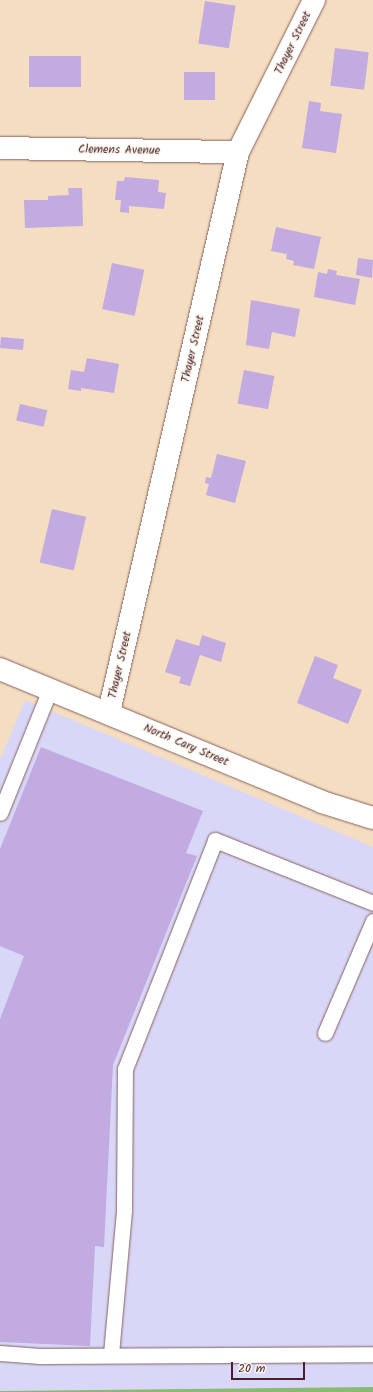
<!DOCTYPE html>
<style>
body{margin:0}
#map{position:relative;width:373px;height:1392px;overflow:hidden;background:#f4ddc0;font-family:Kalam,sans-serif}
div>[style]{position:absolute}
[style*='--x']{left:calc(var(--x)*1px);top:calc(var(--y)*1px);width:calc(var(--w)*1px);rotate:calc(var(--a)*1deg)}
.built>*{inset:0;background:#d9d7f8}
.forest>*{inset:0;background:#88ba74}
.building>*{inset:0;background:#c1abe0;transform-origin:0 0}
.roads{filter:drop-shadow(0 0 1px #86625f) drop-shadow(0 0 1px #86625f)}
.service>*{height:15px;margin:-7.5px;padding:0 7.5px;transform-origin:7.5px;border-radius:7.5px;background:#fff}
.minor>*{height:22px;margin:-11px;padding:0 11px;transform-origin:11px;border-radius:11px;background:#fff}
.tertiary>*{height:22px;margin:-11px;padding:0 11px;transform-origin:11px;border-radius:11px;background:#fff}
span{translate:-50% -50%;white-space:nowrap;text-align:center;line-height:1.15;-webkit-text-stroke:3px #fbf7ec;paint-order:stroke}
.street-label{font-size:12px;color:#4a1f2b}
.scale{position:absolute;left:231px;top:1362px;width:74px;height:18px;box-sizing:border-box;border:2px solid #4a1f2b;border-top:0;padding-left:5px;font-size:12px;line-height:14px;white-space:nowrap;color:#4a1f2b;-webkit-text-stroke:3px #fbf7ec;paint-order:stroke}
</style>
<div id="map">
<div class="built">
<div style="clip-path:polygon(25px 700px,373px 847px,373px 1387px,0 1391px,0 760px)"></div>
</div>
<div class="forest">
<div style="clip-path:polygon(373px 1387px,373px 1392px,0 1392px,0 1391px)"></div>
</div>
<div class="building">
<div style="left:205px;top:1px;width:31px;height:43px;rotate:9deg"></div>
<div style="left:335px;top:48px;width:34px;height:38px;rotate:7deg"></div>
<div style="left:81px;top:56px;width:31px;height:52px;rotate:90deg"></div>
<div style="left:184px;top:72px;width:31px;height:28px"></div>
<div style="clip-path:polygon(309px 101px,321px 103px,320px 111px,342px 114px,336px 153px,302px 148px)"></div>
<div style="clip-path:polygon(125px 177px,159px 180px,158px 192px,166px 193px,164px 209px,129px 206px,129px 213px,120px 212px,121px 200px,115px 200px,117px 181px,124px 181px)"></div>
<div style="clip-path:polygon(68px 188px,82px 188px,83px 226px,25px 228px,24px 200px,48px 200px,48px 196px,69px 195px)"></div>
<div style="clip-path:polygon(276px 227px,321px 237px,314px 269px,293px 265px,294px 261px,286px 259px,287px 254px,271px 251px)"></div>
<div style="clip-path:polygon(358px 258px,373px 260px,372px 278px,356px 275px)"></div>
<div style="left:112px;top:263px;width:33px;height:47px;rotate:12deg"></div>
<div style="clip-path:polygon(328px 269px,337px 271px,336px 275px,360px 279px,355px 305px,314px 297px,318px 272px,327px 274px)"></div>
<div style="clip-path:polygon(251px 300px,300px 309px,295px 337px,272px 332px,269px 349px,246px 345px)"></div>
<div style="left:1px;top:337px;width:23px;height:11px;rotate:5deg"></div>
<div style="clip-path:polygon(87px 358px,119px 364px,114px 393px,81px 388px,81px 391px,68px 389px,71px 370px,84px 372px)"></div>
<div style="left:244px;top:370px;width:31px;height:34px;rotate:11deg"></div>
<div style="left:20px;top:404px;width:28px;height:17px;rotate:13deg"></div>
<div style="clip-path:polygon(217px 454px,246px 461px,235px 503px,206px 495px,209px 484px,205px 483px,206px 477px,211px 478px)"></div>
<div style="left:52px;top:509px;width:35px;height:55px;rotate:13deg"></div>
<div style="clip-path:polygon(202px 635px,226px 643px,221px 662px,200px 655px,190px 686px,179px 683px,181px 677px,165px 672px,176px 639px,199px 646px)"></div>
<div style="clip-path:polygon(315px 656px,338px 665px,333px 678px,362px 690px,348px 724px,297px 703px)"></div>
<div style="clip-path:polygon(41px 747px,203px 811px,186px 853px,197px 856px,113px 1065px,104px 1247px,95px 1246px,90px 1346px,0 1342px,0 1019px,24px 956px,0 946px,0 849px)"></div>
</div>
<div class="roads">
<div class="service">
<div style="--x:0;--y:813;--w:134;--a:-68"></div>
<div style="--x:325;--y:1033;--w:122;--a:-66.8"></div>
<div style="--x:0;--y:1353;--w:40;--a:4.3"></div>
<div style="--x:40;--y:1356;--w:333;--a:-0.3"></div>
<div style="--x:111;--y:1354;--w:145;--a:-84.8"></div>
<div style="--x:124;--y:1210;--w:141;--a:-89.6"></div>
<div style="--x:125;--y:1069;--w:246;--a:-68.5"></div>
<div style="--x:215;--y:840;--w:170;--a:21.7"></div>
</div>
<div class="minor">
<div style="--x:0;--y:148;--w:238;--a:1"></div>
<div style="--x:109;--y:712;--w:575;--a:-77.03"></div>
<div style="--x:238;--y:152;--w:170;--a:-63.4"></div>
</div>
<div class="tertiary">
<div style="--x:0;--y:669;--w:348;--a:22.4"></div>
<div style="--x:322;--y:802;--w:53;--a:17.4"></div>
</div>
</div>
<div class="street-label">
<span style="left:293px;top:43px;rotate:-64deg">Thayer Street</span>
<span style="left:119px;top:150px;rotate:1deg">Clemens Avenue</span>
<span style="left:193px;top:349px;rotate:-77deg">Thayer Street</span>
<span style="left:120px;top:665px;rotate:-77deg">Thayer Street</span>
<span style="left:186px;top:745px;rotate:23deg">North Cary Street</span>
</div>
<div class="scale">20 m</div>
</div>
